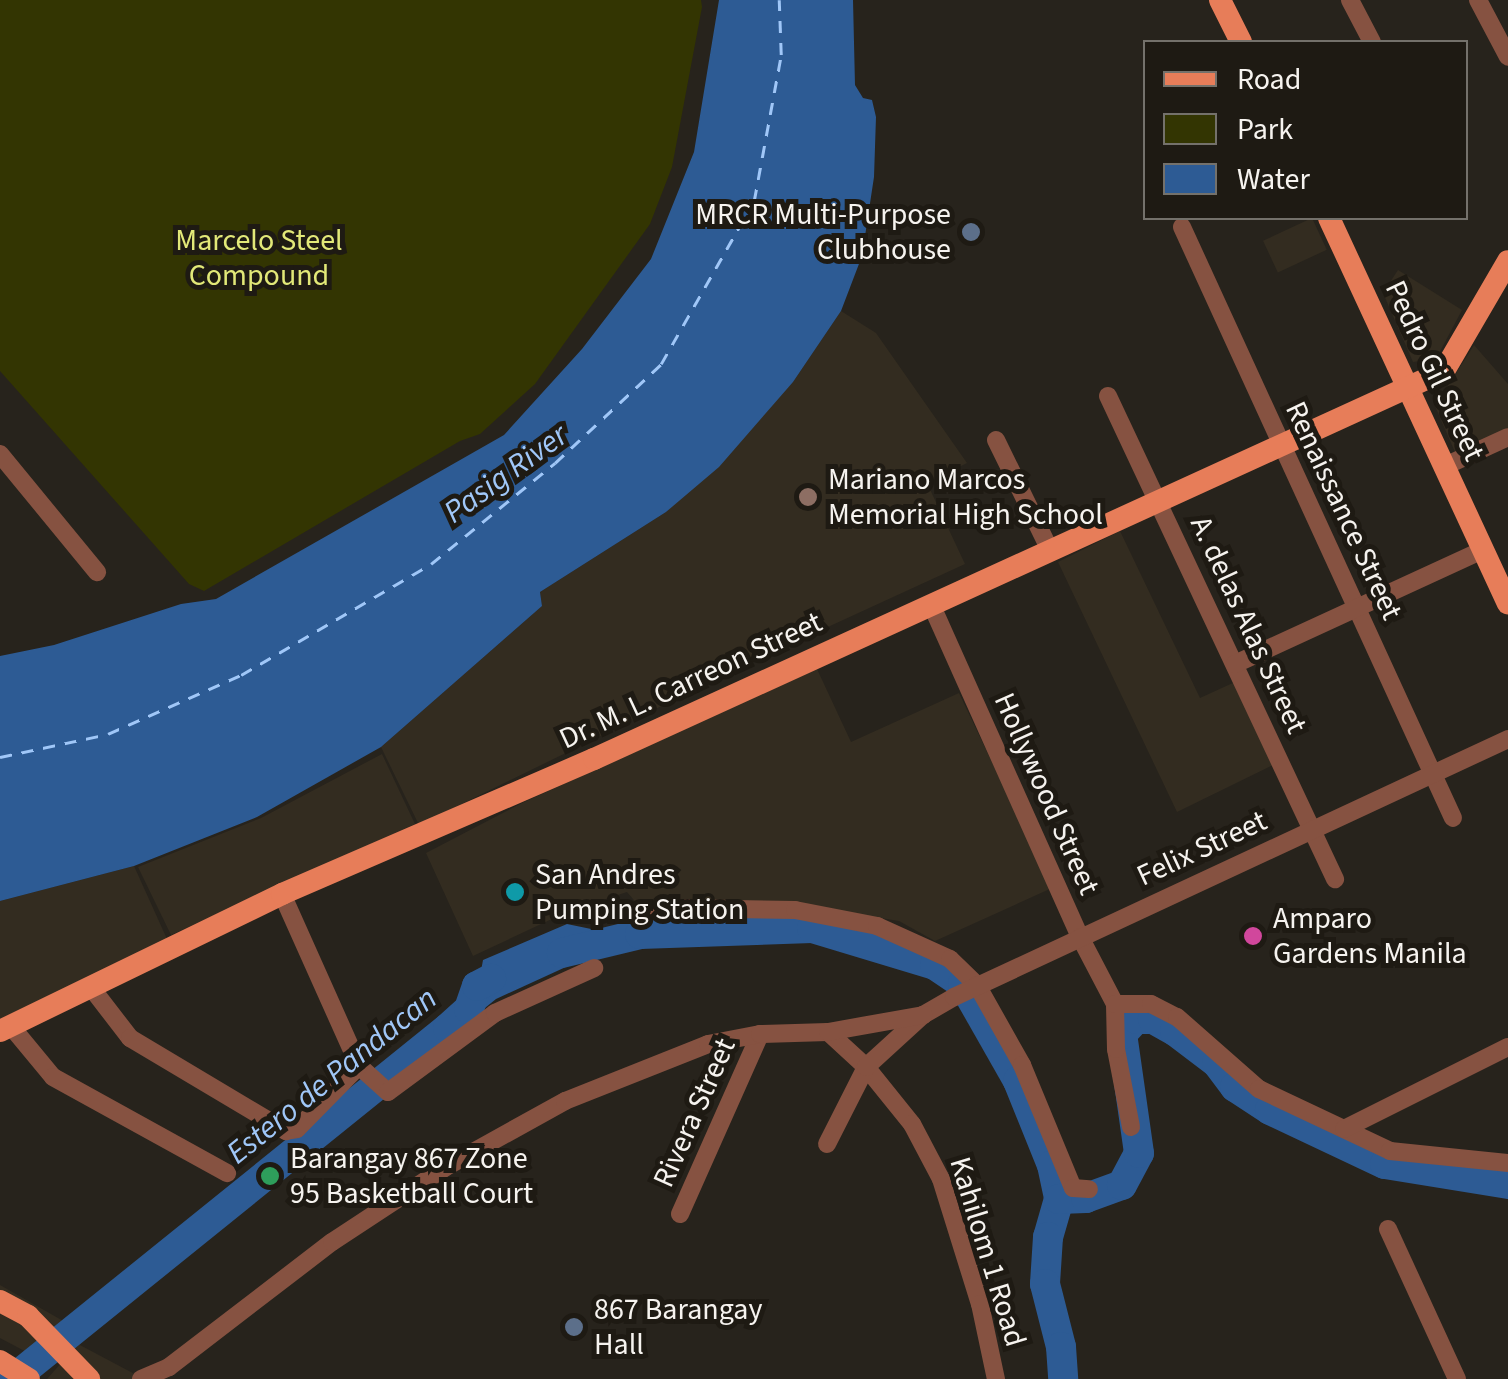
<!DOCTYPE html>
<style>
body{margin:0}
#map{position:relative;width:1508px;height:1379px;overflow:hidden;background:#27231c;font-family:"Source Sans 3",sans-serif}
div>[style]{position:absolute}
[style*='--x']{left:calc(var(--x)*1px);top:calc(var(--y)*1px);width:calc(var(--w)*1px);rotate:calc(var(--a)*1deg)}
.built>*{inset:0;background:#332c20;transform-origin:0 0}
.green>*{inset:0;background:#333502}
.water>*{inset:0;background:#2d5b94}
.river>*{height:30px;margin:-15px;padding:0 15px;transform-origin:15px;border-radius:15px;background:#2d5b94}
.ferry>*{height:2.5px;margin-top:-1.25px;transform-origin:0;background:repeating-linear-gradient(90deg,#a0c7f8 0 12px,transparent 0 22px)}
.minor>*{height:18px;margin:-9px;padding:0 9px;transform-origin:9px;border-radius:9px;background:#865241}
.major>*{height:22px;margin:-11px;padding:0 11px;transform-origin:11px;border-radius:11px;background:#e77d59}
.dots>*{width:28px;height:28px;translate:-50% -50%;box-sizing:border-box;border:5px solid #1e1a13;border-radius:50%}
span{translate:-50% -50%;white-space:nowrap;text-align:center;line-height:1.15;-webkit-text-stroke:10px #1e1a13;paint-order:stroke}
.poi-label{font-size:30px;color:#f6f3ef}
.right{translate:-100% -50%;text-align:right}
.left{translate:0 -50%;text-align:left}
.park-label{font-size:30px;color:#e2e878}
.street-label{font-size:30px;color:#f6f3ef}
.water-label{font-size:32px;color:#a0c7f8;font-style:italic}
.legend{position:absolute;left:1143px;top:40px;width:325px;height:180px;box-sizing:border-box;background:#1e1a13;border:2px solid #74716b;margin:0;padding:12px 18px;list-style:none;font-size:30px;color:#f6f3ef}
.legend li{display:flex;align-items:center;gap:20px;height:50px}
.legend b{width:50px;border:2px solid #74716b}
</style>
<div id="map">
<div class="built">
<div style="left:1312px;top:218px;width:35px;height:54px;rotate:65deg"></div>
<div style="clip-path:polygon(1398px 270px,1462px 310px,1436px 359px,1413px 362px,1383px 293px)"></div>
<div style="clip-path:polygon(841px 311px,876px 333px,967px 463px,927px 483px,965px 564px,745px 665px,419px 825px,381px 747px,542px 606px,540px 592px,666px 512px,793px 382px)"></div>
<div style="clip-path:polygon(1474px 345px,1508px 384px,1508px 437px,1458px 459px,1435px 406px)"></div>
<div style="clip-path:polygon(1120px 531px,1200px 698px,1235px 682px,1273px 765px,1177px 812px,1058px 562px)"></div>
<div style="clip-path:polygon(817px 669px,851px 742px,959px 693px,1052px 888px,935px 941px,899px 921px,813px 907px,639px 906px,627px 892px,569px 911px,473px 956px,426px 853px,522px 803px)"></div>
<div style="clip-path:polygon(382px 754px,415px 824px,171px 935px,138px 867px,261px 818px)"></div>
<div style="clip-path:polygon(134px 866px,167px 939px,0 1019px,0 901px)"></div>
<div style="clip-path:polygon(0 1285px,72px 1326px,34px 1356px,0 1338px)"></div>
<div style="clip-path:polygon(78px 1344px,144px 1379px,47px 1379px)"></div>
</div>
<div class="green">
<div style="clip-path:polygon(0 0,701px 0,702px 7px,672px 167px,650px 224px,535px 384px,480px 434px,460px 441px,204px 591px,189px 584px,0 371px)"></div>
</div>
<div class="water">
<div style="clip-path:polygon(719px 0,853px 0,855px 85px,863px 98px,872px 100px,876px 117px,874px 177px,862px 256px,841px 311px,793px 382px,719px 467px,666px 512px,540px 592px,542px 606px,381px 747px,257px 817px,134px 866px,0 901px,0 656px,54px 645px,181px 604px,216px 599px,504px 435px,582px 349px,651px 259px,694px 152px)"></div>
<div style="clip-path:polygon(567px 924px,596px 930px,600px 958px,568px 966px,496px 999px,475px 1016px,463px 1002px,465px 976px,481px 971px,483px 960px)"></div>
</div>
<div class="river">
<div style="--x:562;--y:953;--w:80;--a:-13.7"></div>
<div style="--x:640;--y:934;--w:172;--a:-2"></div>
<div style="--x:812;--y:928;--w:128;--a:16.7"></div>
<div style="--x:935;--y:965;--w:34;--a:34"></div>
<div style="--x:963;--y:984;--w:112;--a:60.4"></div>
<div style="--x:1018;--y:1081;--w:91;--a:68"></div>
<div style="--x:1052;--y:1165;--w:35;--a:78"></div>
<div style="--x:1059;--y:1199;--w:40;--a:106"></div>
<div style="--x:1048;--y:1237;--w:47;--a:93.7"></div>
<div style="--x:1045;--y:1284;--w:65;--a:75.7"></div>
<div style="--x:1061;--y:1347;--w:32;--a:86"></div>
<div style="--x:1059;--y:1199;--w:27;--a:-2"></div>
<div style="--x:1086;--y:1198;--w:38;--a:-20"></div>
<div style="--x:1122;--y:1185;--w:36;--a:-62"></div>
<div style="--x:1139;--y:1153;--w:120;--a:-98.1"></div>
<div style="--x:1122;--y:1034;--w:21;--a:-47"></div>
<div style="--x:1136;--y:1019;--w:17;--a:0"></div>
<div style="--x:1153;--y:1019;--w:25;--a:29"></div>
<div style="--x:1175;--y:1031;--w:53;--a:37.3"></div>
<div style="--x:1217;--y:1063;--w:30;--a:53"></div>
<div style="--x:1235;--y:1087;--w:42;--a:33.3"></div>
<div style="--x:1270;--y:1110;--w:127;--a:25.2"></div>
<div style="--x:1385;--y:1164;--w:125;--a:9.2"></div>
<div style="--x:13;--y:1379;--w:559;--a:-38.9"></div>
<div style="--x:448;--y:1028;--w:28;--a:-42"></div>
<div style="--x:469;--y:1009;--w:24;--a:-71"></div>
<div style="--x:477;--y:986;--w:16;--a:-27"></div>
</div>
<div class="ferry">
<div style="--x:0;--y:757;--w:110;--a:-12"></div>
<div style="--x:108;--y:734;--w:145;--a:-23.9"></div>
<div style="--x:241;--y:675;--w:220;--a:-30.3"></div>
<div style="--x:431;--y:564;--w:160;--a:-39.2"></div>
<div style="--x:555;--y:463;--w:145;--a:-43"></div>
<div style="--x:661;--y:364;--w:188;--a:-60.3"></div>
<div style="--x:754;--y:201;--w:148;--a:-79.5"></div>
<div style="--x:781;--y:55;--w:55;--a:-92.1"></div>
</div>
<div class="minor">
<div style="--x:1350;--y:0;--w:47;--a:62.4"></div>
<div style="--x:1478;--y:0;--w:64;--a:62.2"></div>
<div style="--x:1182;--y:227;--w:650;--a:65.37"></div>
<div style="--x:1108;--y:396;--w:534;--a:64.83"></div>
<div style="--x:996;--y:440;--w:123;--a:63.9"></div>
<div style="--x:0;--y:454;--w:153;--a:50.6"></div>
<div style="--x:1445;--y:466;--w:69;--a:-24.7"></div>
<div style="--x:931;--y:604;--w:365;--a:65.9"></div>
<div style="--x:1080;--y:937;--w:76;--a:62.4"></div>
<div style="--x:1235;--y:664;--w:273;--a:-24.7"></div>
<div style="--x:282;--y:894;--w:188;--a:65.9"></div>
<div style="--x:359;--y:1066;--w:39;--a:42"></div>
<div style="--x:388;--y:1092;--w:133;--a:-36.4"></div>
<div style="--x:495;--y:1013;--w:109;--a:-24.4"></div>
<div style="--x:629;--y:912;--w:41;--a:-5.6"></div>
<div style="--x:670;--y:908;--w:125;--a:0.9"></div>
<div style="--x:795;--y:910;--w:84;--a:11"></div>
<div style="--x:877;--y:926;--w:80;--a:24.3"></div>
<div style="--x:950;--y:959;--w:37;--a:44"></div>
<div style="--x:977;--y:985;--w:92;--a:60.6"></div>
<div style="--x:1022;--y:1065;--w:133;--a:67.5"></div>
<div style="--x:1073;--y:1188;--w:16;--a:4"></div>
<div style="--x:90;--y:986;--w:66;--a:52.4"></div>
<div style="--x:130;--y:1038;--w:182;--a:30.8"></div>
<div style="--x:286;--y:1131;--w:11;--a:-10"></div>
<div style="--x:297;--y:1129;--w:88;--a:-45.5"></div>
<div style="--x:10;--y:1025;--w:67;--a:50.4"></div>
<div style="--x:53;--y:1077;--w:199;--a:28.9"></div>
<div style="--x:828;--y:1032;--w:52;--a:42.6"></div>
<div style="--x:866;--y:1067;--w:73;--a:51.1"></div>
<div style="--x:912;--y:1124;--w:62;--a:62.2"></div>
<div style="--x:941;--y:1179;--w:131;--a:72.7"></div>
<div style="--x:980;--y:1304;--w:77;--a:78"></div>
<div style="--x:1131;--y:1127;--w:79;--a:-100.9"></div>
<div style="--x:1116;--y:1049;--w:45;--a:-91.3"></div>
<div style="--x:1115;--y:1004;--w:36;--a:0"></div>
<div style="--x:1151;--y:1004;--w:29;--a:27"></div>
<div style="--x:1177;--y:1017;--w:109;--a:41.3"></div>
<div style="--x:1259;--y:1089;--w:145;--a:25.3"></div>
<div style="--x:1390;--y:1151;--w:119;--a:5.8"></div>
<div style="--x:1344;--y:1129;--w:183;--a:-26.6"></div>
<div style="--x:827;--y:1144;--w:86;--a:-63.1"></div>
<div style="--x:866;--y:1067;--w:77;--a:-42.4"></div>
<div style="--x:923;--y:1015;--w:36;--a:-30"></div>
<div style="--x:954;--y:997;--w:611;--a:-24.97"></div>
<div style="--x:680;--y:1214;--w:197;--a:-66"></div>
<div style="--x:1388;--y:1229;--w:165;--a:65.3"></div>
<div style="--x:141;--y:1379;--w:30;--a:-23"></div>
<div style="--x:169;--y:1367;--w:205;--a:-37.5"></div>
<div style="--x:332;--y:1242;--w:136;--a:-33.3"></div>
<div style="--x:446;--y:1167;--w:136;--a:-29"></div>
<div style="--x:565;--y:1101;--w:154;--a:-21.7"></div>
<div style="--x:708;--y:1044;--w:53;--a:-10.9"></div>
<div style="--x:760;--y:1034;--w:68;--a:-1.7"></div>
<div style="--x:828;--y:1032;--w:97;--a:-10.1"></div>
</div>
<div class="major">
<div style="--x:1220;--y:0;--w:47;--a:63.4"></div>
<div style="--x:1329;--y:218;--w:425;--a:65.1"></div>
<div style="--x:0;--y:1031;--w:314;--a:-25.9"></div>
<div style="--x:282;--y:894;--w:340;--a:-23.4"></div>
<div style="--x:594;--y:759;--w:934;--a:-24.54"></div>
<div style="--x:1444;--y:371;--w:127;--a:-59.8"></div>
<div style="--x:0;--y:1301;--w:32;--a:28"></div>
<div style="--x:28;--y:1316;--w:88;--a:45.9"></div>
<div style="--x:0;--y:1361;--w:34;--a:32"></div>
</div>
<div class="dots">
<div style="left:971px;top:232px;background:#5c6f8a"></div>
<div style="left:808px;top:497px;background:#8d6e63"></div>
<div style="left:515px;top:892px;background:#0f9aa8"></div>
<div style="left:1253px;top:936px;background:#d1479c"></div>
<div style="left:270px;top:1176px;background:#2e9e5b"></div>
<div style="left:574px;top:1327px;background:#5c6f8a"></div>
</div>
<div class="poi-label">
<span class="right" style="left:951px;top:232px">MRCR Multi-Purpose<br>Clubhouse</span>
<span class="left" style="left:828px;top:497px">Mariano Marcos<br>Memorial High School</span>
<span class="left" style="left:535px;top:892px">San Andres<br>Pumping Station</span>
<span class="left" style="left:1273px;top:936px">Amparo<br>Gardens Manila</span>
<span class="left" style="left:290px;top:1176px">Barangay 867 Zone<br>95 Basketball Court</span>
<span class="left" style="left:594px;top:1327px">867 Barangay<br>Hall</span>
</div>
<div class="park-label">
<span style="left:259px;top:258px">Marcelo Steel<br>Compound</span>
</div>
<div class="street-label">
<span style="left:1434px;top:371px;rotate:65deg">Pedro Gil Street</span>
<span style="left:1343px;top:511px;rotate:65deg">Renaissance Street</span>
<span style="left:1248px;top:625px;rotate:65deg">A. delas Alas Street</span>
<span style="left:691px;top:681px;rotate:-25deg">Dr. M. L. Carreon Street</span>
<span style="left:1046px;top:794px;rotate:66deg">Hollywood Street</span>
<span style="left:1202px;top:849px;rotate:-25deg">Felix Street</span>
<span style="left:695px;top:1113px;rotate:-66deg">Rivera Street</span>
<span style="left:987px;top:1252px;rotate:73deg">Kahilom 1 Road</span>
</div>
<div class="water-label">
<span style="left:506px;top:474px;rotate:-36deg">Pasig River</span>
<span style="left:332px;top:1076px;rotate:-39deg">Estero de Pandacan</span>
</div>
<ul class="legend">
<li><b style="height:12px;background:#e77d59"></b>Road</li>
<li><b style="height:28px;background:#333502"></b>Park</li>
<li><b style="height:28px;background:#2d5b94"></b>Water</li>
</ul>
</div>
